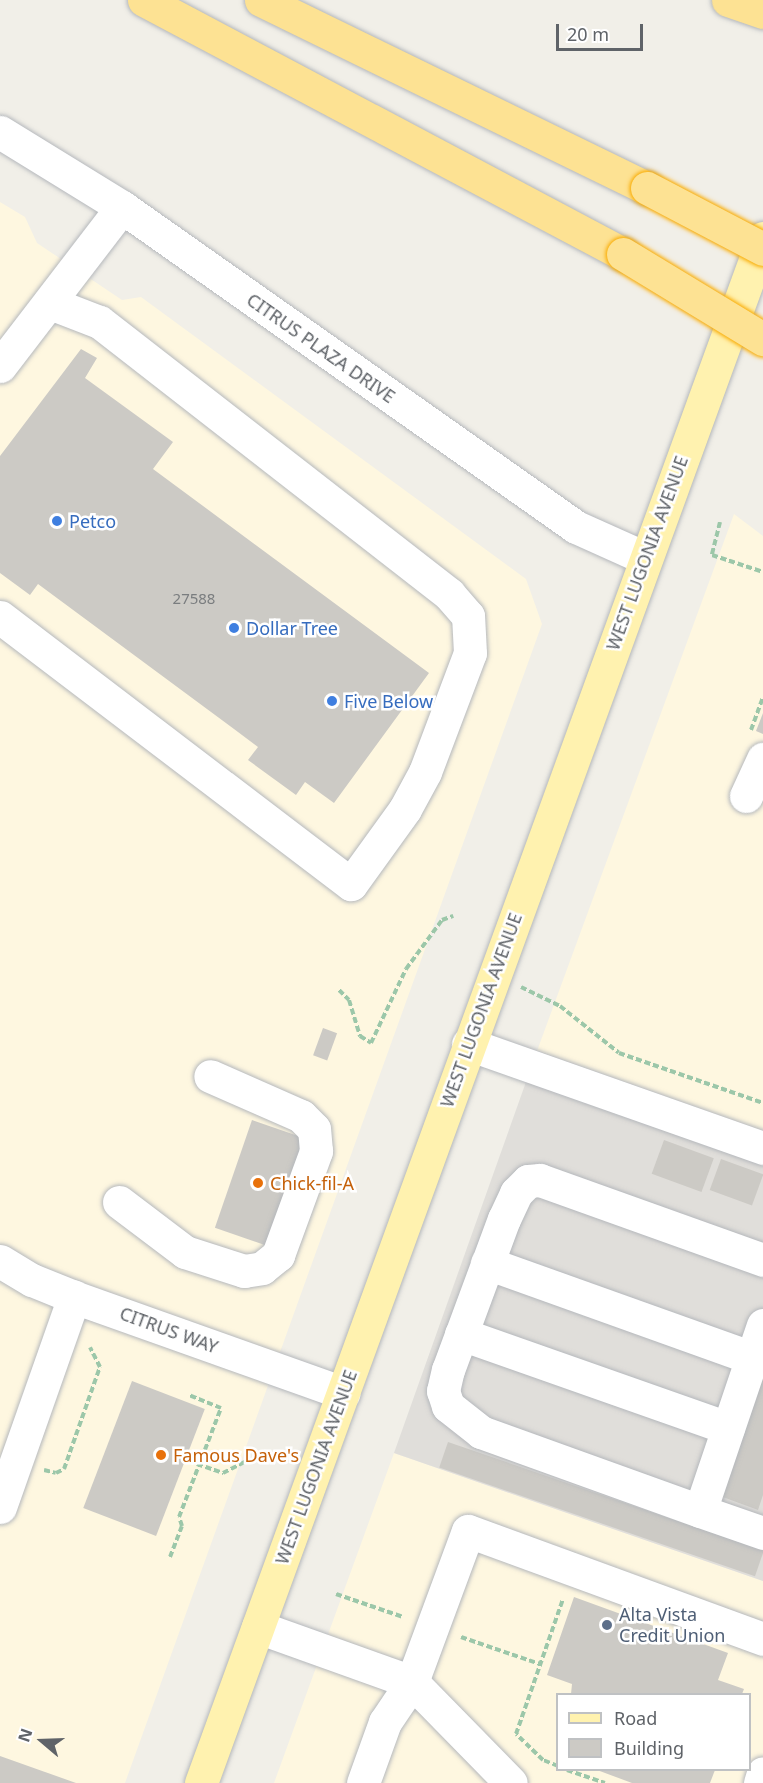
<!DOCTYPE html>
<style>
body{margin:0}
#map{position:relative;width:763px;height:1783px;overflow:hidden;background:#f1efe8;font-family:"Noto Sans",sans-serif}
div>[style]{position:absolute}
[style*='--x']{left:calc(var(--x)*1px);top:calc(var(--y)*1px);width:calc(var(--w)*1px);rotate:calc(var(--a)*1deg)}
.commercial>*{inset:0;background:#fef7e0}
.industrial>*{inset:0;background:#e0deda}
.building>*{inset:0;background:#cccac5;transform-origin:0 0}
.path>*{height:4px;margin-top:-2px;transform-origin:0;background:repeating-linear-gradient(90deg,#9cc7a9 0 6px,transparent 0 9px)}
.roads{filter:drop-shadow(0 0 2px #b5b8bc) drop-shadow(0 0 2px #b5b8bc)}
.minor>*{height:33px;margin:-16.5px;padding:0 16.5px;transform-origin:16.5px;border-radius:16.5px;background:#fff}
.major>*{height:33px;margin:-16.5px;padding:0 16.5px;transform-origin:16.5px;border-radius:16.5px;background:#fff2af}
.highway>*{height:33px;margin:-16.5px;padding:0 16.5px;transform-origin:16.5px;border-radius:16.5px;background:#fde293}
.bridges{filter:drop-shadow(0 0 2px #f9ab00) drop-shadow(0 0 2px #f9ab00)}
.highway-bridge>*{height:33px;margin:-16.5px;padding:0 16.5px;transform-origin:16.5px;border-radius:16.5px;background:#fde293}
.dots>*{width:16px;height:16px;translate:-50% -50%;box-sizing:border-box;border:3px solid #fff;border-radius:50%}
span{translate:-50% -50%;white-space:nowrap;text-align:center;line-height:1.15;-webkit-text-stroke:5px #fff;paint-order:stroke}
.number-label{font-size:15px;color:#7a7d7f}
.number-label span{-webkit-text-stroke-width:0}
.street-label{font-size:18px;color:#5f6368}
.shop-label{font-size:18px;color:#366cbe}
.left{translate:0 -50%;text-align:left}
.food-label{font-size:18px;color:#c56008}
.service-label{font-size:18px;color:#4e5e75}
.legend{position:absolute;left:556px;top:1693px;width:195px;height:78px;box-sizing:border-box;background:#fff;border:2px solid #bfc1c3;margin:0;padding:8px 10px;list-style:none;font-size:18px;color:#5f6368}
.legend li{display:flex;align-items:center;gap:12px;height:30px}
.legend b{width:30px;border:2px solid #bfc1c3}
.north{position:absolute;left:12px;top:1711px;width:60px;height:60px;-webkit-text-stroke:4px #fff;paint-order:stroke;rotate:289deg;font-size:16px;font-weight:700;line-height:24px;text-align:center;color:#5f6368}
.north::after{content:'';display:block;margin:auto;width:21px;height:27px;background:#5f6368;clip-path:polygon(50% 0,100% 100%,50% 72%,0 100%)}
.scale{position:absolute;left:556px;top:24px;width:87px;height:27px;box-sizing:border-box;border:3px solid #5f6368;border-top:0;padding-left:8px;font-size:18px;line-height:21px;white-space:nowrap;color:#5f6368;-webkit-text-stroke:4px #fff;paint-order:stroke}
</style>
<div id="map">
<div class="commercial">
<div style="clip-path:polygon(0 202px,25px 217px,37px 243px,122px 300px,141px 297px,526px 579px,542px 624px,125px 1783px,0 1783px)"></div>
<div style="clip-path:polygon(734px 514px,763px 536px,763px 1131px,537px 1051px)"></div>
<div style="clip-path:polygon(evenodd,394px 1453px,763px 1581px,763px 1783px,274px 1783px,394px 1453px,558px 1694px,750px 1694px,750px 1770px,558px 1770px,558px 1694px)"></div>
</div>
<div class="industrial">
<div style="clip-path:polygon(537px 1051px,763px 1131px,763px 1581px,394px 1453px)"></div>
</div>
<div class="building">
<div style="clip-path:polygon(81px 349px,97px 358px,85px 378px,173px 442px,153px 469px,429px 673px,334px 803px,305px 782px,296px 795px,248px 760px,258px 747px,234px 729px,38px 584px,30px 595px,0 573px,0 456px)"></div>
<div style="clip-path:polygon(763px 713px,763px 734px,756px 731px)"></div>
<div style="left:323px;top:1028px;width:15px;height:29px;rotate:20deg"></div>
<div style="left:252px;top:1120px;width:58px;height:114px;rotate:19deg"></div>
<div style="left:664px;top:1140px;width:53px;height:36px;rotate:20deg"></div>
<div style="left:721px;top:1159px;width:45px;height:33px;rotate:20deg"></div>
<div style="clip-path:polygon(763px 1372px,763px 1495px,758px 1510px,720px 1496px)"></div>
<div style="left:132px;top:1381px;width:78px;height:136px;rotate:21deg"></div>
<div style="left:448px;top:1442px;width:334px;height:27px;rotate:19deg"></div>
<div style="clip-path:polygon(574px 1597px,728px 1653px,718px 1680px,744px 1689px,742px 1694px,571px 1694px,572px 1684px,547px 1675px)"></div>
<div style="clip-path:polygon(0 1756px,76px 1783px,0 1783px)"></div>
<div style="clip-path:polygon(597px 1770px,715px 1770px,710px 1783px,632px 1783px)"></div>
</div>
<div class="path">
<div style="--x:720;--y:522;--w:34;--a:104"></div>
<div style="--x:712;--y:555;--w:54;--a:18.4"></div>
<div style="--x:751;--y:730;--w:35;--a:-70"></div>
<div style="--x:521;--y:987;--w:43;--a:26"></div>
<div style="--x:560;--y:1006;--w:75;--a:38.5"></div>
<div style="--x:619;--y:1053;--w:152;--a:19.1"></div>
<div style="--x:339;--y:990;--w:14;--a:45"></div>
<div style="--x:349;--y:1000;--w:38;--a:73"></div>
<div style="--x:360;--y:1036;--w:13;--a:32"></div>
<div style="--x:371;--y:1043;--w:82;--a:-64.7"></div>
<div style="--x:406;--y:969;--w:61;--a:-53.7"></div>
<div style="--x:442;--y:920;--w:12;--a:-20"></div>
<div style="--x:197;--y:1464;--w:28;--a:19"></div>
<div style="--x:223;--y:1473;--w:28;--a:-27"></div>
<div style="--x:248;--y:1460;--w:7;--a:16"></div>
<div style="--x:44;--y:1470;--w:12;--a:14"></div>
<div style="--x:56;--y:1473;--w:9;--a:-27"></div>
<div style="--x:64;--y:1469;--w:108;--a:-70.6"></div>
<div style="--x:100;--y:1367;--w:22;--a:-117"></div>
<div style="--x:170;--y:1557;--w:33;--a:-69"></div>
<div style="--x:182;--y:1526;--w:9;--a:-108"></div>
<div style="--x:179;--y:1517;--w:117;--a:-68.9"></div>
<div style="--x:221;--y:1408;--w:35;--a:-158"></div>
<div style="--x:336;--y:1594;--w:71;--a:18.9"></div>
<div style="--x:461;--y:1637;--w:83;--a:18.9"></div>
<div style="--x:558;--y:1766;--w:16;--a:-158"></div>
<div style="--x:543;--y:1760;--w:37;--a:-136"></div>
<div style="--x:516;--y:1734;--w:143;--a:-70.8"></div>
<div style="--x:567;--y:1770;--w:40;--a:18.9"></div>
</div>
<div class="roads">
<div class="minor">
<div style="--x:0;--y:132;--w:143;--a:31.6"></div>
<div style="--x:122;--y:207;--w:555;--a:35.18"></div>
<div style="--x:576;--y:527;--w:76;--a:24.2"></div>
<div style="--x:0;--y:366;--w:200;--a:-52.5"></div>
<div style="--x:0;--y:617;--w:441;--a:37.3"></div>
<div style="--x:351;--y:884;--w:92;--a:-54.2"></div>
<div style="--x:405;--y:809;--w:42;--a:-61.6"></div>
<div style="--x:425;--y:772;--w:127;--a:-69.3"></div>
<div style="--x:470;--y:653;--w:37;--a:-93"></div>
<div style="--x:468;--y:616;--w:29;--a:-131"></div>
<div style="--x:449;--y:594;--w:443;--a:-142.1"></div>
<div style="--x:99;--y:322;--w:53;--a:-158.8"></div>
<div style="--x:746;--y:796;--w:41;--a:-65.3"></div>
<div style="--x:468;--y:1044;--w:313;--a:19.4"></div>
<div style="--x:119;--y:1202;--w:83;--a:37.1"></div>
<div style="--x:185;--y:1252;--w:62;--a:17.9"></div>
<div style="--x:244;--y:1271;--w:18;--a:-9"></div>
<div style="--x:262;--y:1268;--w:21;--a:-39"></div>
<div style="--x:278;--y:1255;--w:111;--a:-69.9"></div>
<div style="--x:316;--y:1151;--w:22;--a:-95"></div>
<div style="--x:314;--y:1129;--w:18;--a:-135"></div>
<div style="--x:301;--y:1116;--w:99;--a:-156.3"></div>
<div style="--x:0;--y:1261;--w:37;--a:31"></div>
<div style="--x:32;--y:1280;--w:45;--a:22"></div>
<div style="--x:74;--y:1297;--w:286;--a:19.6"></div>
<div style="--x:487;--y:1263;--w:282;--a:19.7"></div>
<div style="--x:763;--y:1325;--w:196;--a:108.7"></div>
<div style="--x:700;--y:1511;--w:67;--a:19.2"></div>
<div style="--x:461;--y:1334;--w:283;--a:19.4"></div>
<div style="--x:0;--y:1507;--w:223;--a:-70.6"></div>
<div style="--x:700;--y:1511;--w:233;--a:-160.2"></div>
<div style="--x:481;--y:1432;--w:42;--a:-141.8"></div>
<div style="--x:448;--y:1406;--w:16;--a:-108"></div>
<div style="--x:443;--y:1391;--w:22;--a:-77"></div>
<div style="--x:448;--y:1370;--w:161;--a:-69.7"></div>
<div style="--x:504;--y:1219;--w:29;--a:-65"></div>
<div style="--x:516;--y:1193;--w:17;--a:-45"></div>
<div style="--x:528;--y:1181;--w:12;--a:-5"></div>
<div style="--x:540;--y:1180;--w:237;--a:19.7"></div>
<div style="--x:258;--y:1627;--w:164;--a:19.7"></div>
<div style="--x:412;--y:1682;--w:141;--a:45.6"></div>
<div style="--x:363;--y:1783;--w:65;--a:-70.2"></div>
<div style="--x:385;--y:1722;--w:48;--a:-56"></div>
<div style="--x:412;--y:1682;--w:161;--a:-69.7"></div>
<div style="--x:468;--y:1531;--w:314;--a:20.1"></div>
<div style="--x:760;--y:1783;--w:10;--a:-73"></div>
</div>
<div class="major">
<div style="--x:201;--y:1783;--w:1644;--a:-70.01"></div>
</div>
<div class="highway">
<div style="--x:144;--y:0;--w:542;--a:27.94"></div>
<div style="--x:261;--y:0;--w:429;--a:26"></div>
<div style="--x:728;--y:0;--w:37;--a:19"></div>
</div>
</div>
<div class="bridges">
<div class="highway-bridge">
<div style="--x:647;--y:188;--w:131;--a:27.7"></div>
<div style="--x:623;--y:254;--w:164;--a:31.3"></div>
</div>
</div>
<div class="dots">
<div style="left:57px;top:521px;background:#3f7fe0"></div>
<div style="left:234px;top:628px;background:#3f7fe0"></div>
<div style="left:332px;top:701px;background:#3f7fe0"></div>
<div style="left:258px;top:1183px;background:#e8710a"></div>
<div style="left:161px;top:1455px;background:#e8710a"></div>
<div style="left:607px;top:1625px;background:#5c6f8a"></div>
</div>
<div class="number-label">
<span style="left:194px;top:599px">27588</span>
</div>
<div class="street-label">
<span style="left:321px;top:348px;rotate:35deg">CITRUS PLAZA DRIVE</span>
<span style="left:647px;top:553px;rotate:-70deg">WEST LUGONIA AVENUE</span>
<span style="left:481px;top:1010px;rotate:-70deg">WEST LUGONIA AVENUE</span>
<span style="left:169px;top:1330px;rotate:20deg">CITRUS WAY</span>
<span style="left:316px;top:1467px;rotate:-70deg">WEST LUGONIA AVENUE</span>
</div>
<div class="shop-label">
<span class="left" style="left:69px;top:521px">Petco</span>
<span class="left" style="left:246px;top:628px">Dollar Tree</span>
<span class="left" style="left:344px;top:701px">Five Below</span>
</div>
<div class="food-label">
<span class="left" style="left:270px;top:1183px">Chick-fil-A</span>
<span class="left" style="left:173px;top:1455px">Famous Dave's</span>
</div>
<div class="service-label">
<span class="left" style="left:619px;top:1625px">Alta Vista<br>Credit Union</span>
</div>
<ul class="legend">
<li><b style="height:8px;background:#fff2af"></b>Road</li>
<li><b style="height:16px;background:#cccac5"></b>Building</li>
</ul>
<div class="north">N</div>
<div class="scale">20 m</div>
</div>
